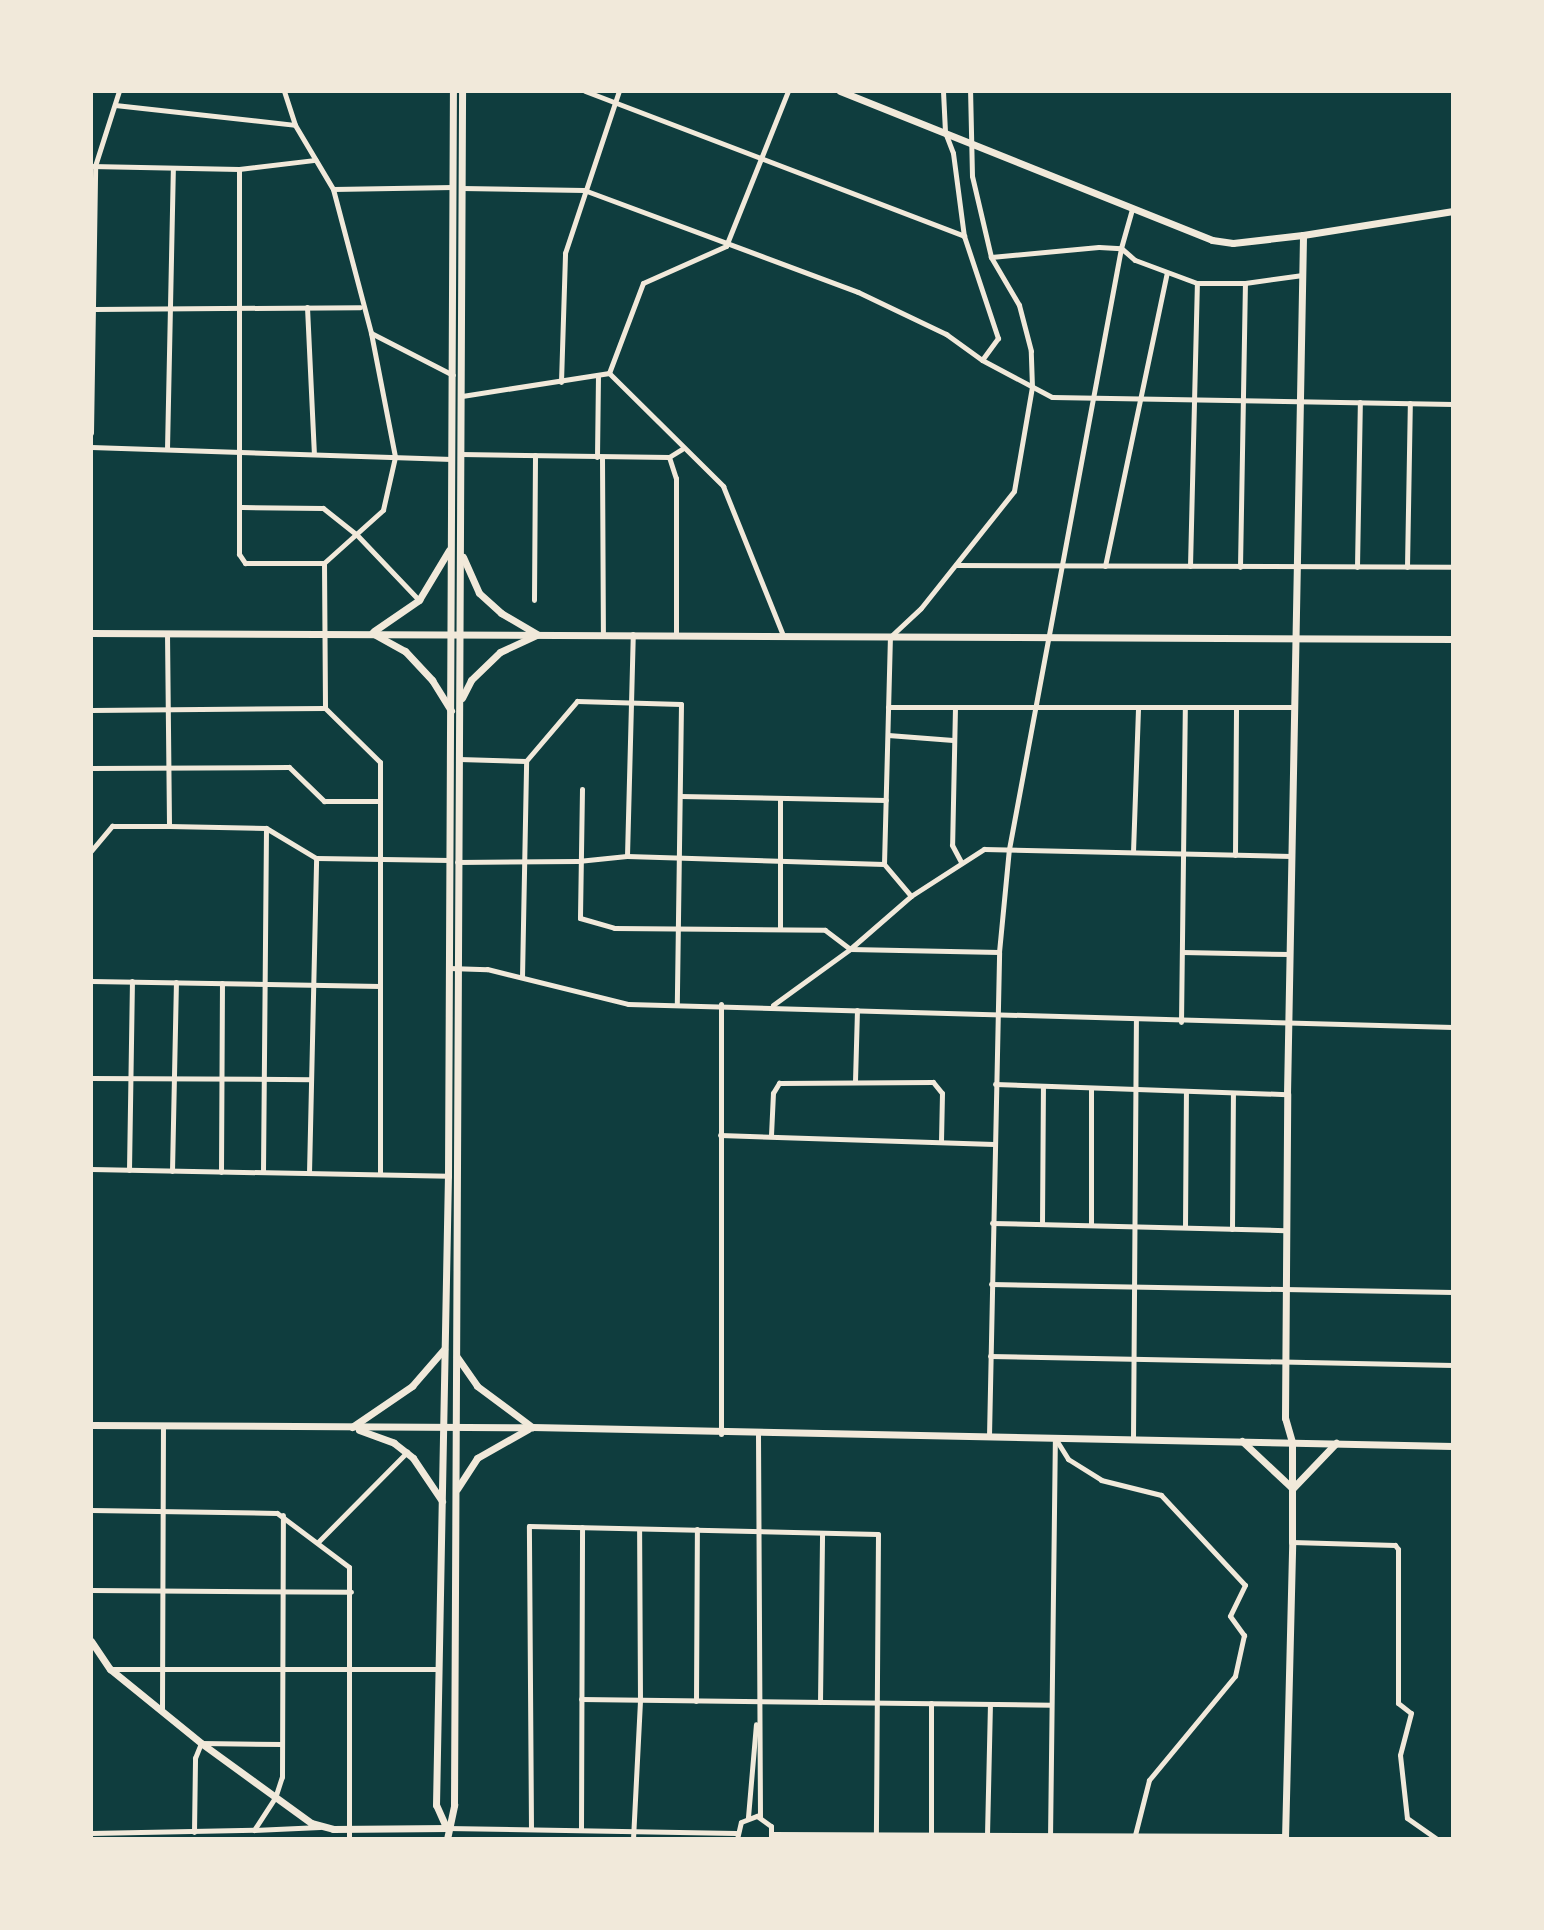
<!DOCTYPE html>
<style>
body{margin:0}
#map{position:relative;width:1544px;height:1930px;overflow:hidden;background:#0f3d3e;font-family:Barlow,sans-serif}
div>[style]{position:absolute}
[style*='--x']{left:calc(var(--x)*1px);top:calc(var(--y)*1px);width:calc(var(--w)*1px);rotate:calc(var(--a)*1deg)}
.minor>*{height:5px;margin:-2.5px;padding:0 2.5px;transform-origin:2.5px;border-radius:2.5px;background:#f1e9da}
.tertiary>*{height:7px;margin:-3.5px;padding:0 3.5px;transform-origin:3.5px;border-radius:3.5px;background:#f1e9da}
span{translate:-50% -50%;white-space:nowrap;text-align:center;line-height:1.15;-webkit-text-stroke:5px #f1e9da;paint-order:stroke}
.frame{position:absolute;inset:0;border:93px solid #f1e9da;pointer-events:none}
</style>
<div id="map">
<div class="minor">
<div style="--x:284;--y:91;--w:36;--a:72"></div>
<div style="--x:295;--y:125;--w:74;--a:59.3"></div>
<div style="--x:333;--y:189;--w:149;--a:75.2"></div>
<div style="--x:371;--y:333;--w:126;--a:79"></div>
<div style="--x:395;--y:457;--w:54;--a:102.8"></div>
<div style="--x:383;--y:510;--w:79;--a:138.1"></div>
<div style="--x:585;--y:91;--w:406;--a:20.9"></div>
<div style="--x:943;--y:91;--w:41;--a:87.2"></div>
<div style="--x:945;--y:132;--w:22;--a:69"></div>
<div style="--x:953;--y:153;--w:84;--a:82.5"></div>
<div style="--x:964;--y:236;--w:108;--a:71.6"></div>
<div style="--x:998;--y:338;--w:27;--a:126"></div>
<div style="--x:115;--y:105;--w:181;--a:6.3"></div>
<div style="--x:91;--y:166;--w:148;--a:1.2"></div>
<div style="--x:239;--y:169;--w:77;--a:-6.8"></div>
<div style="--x:239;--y:169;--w:385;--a:90"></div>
<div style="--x:239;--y:554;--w:11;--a:56"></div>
<div style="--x:245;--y:563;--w:79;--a:0"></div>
<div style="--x:462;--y:188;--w:122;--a:0.9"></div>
<div style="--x:584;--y:190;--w:292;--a:20.4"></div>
<div style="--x:858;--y:292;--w:98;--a:25.5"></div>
<div style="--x:946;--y:334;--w:44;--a:35.8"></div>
<div style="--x:982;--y:360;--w:79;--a:27.9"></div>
<div style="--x:1052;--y:397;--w:401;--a:1"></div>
<div style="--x:333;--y:189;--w:120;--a:-1"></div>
<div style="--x:991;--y:257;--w:108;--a:-5.3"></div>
<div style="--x:1099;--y:247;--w:22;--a:3"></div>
<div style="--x:1121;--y:248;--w:18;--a:41"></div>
<div style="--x:1135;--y:260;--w:66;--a:20.4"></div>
<div style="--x:1197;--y:283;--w:48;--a:0"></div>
<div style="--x:1245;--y:283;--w:58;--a:-8"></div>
<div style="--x:307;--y:307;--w:147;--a:87.3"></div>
<div style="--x:94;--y:309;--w:266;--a:-0.4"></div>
<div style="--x:371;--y:333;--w:92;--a:27.1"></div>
<div style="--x:609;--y:373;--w:96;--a:-69.3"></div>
<div style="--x:643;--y:283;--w:91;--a:-24"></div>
<div style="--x:726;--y:246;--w:167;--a:-68.2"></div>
<div style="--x:561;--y:382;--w:129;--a:-88.2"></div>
<div style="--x:565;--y:253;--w:171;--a:-71.6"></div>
<div style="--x:462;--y:396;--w:149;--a:-8.9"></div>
<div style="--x:609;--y:373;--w:161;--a:44.7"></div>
<div style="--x:723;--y:486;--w:161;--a:68.1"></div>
<div style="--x:91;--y:433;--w:267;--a:-89.1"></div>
<div style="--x:95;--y:166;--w:79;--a:-72.3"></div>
<div style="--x:91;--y:447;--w:361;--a:1.9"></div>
<div style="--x:167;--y:449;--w:281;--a:-88.8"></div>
<div style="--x:461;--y:454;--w:208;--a:0.8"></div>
<div style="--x:669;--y:457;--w:15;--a:-32"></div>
<div style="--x:597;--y:457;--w:80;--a:-89.3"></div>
<div style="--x:602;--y:457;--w:177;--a:89.7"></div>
<div style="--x:669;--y:457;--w:22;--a:72"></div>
<div style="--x:676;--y:478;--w:156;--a:90"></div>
<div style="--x:242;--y:507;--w:81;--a:0.7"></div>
<div style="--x:323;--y:508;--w:43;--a:38.5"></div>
<div style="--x:357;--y:535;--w:90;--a:46.4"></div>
<div style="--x:324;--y:563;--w:145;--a:89.6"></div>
<div style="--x:325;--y:708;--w:77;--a:44.5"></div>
<div style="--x:380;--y:762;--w:412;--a:90"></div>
<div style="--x:956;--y:565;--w:497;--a:0.2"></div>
<div style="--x:1105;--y:566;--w:299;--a:-78.1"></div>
<div style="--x:1190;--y:566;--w:283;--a:-88.6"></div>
<div style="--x:1240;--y:567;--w:284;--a:-89"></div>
<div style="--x:1357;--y:567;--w:165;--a:-89"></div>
<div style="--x:1407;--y:567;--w:164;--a:-89"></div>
<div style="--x:534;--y:600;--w:145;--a:-89.6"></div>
<div style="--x:167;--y:633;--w:193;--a:89.4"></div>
<div style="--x:888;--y:707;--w:406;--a:0"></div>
<div style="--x:955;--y:707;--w:138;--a:91.2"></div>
<div style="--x:952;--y:845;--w:19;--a:62"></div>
<div style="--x:91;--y:710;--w:234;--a:-0.5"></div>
<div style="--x:888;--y:735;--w:65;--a:4.4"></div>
<div style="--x:459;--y:759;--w:67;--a:1.7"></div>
<div style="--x:91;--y:768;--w:198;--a:-0.3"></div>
<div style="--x:289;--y:767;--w:49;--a:44.2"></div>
<div style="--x:324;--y:801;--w:56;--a:0"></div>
<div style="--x:582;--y:789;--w:129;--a:90.9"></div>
<div style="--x:580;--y:918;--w:35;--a:16"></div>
<div style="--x:614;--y:928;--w:211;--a:0.5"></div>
<div style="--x:825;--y:930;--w:31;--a:37"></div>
<div style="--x:850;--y:949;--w:149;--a:1.2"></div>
<div style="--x:680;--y:796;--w:206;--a:1.1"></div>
<div style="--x:91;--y:851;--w:33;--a:-50"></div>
<div style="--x:112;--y:826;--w:57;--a:0"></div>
<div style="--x:169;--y:826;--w:97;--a:1.2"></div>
<div style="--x:266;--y:828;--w:58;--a:31"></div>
<div style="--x:316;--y:858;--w:134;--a:0.9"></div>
<div style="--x:1133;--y:852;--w:145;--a:-88"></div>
<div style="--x:1235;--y:855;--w:148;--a:-89.6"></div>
<div style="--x:627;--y:856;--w:222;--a:-88.5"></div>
<div style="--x:457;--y:862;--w:121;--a:-0.5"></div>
<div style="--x:578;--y:861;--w:49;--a:-5.8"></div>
<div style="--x:627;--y:856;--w:257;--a:1.8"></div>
<div style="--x:884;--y:864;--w:42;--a:49.8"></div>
<div style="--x:884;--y:864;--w:227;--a:-88.5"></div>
<div style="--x:890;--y:637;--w:42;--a:-43.1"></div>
<div style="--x:921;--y:608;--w:149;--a:-51.5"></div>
<div style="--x:1014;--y:491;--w:106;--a:-80.2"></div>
<div style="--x:1032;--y:387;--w:36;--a:-92"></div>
<div style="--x:1031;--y:351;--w:48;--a:-104.6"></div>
<div style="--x:1019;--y:305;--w:56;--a:-120.3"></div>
<div style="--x:991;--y:257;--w:83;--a:-103.2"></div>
<div style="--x:972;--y:176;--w:85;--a:-91.3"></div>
<div style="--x:780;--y:929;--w:130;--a:-90"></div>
<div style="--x:1182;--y:952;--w:108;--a:1.1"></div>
<div style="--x:449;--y:968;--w:38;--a:2"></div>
<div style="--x:487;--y:969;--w:145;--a:13.9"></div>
<div style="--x:628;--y:1004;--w:825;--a:1.6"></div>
<div style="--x:522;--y:977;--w:216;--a:-88.9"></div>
<div style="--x:526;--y:761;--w:79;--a:-49.6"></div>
<div style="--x:577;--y:701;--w:104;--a:1.7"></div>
<div style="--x:681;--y:704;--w:300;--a:90.8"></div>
<div style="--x:91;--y:981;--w:289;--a:1"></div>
<div style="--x:773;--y:1005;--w:95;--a:-36"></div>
<div style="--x:850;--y:949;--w:81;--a:-41"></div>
<div style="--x:911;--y:896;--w:87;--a:-32.8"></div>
<div style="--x:984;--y:849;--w:307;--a:1.3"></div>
<div style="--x:1181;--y:1022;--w:315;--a:-89.3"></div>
<div style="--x:91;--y:1078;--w:220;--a:0.3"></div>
<div style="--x:855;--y:1081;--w:71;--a:-88.4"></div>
<div style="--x:995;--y:1084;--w:292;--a:2"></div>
<div style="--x:720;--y:1135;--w:274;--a:1.9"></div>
<div style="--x:771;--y:1135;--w:42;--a:-87.3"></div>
<div style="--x:773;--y:1093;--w:12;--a:-59"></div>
<div style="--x:779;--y:1083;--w:154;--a:-0.4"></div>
<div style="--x:933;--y:1082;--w:14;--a:51"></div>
<div style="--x:942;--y:1093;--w:49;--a:91.2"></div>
<div style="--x:91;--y:1169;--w:357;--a:1.1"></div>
<div style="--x:129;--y:1170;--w:189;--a:-89.1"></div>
<div style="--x:172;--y:1171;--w:189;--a:-88.8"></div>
<div style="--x:221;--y:1172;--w:189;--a:-89.7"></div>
<div style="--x:263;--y:1172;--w:344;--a:-89.5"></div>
<div style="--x:309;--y:1173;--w:315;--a:-88.7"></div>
<div style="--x:992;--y:1223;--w:293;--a:1.4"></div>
<div style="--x:1042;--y:1224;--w:137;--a:-89.6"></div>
<div style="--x:1091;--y:1225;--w:137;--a:-90"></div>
<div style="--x:1185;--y:1227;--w:136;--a:-89.6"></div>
<div style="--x:1232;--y:1229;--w:135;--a:-89.6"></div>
<div style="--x:991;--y:1284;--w:462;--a:1"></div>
<div style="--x:990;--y:1356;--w:463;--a:1.1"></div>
<div style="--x:721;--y:1434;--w:430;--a:-90"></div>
<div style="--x:758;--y:1435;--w:382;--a:89.7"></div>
<div style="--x:989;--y:1436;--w:484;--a:-88.8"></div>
<div style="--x:999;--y:952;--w:103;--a:-84.5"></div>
<div style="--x:1009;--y:849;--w:611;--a:-79.44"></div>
<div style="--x:1121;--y:248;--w:41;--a:-74.2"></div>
<div style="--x:1055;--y:1438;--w:25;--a:58"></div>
<div style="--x:1068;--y:1459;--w:39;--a:32"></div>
<div style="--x:1101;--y:1480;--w:62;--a:14"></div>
<div style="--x:1161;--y:1495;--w:123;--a:47"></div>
<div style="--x:1245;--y:1585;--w:34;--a:116"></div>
<div style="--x:1230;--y:1616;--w:24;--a:54"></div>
<div style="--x:1244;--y:1635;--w:42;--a:102.4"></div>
<div style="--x:1235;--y:1676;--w:135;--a:129.6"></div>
<div style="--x:1149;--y:1780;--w:61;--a:104.3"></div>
<div style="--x:1133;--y:1439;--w:419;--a:-89.6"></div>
<div style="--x:91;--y:1510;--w:186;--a:0.9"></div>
<div style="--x:277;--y:1513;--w:90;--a:36.9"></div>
<div style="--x:349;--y:1567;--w:272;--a:90"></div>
<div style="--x:318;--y:1542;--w:127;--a:-45.3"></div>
<div style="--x:1292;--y:1542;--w:103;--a:1.7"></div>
<div style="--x:1395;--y:1545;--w:5;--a:53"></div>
<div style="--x:1398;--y:1549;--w:154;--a:90"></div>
<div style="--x:1398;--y:1703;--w:16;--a:38"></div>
<div style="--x:1411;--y:1713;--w:43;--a:104.7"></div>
<div style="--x:1400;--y:1755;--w:63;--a:83.7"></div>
<div style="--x:1407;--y:1818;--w:37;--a:35"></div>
<div style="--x:91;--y:1590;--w:260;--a:0.4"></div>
<div style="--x:110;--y:1669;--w:329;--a:0"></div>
<div style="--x:581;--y:1699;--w:470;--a:0.7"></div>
<div style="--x:696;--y:1701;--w:172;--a:-89.7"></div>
<div style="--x:820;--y:1702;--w:169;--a:-89.3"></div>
<div style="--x:162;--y:1709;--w:282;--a:-89.8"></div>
<div style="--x:748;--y:1817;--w:93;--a:-85.1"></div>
<div style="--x:447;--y:1828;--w:289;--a:1"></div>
<div style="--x:531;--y:1828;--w:302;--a:-90.4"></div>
<div style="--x:529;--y:1526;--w:349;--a:1.3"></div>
<div style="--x:878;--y:1534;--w:305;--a:90.4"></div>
<div style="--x:581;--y:1829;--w:302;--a:-89.8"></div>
<div style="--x:254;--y:1830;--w:66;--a:-2.6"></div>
<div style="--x:194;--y:1832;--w:74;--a:-89.2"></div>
<div style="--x:195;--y:1758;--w:16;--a:-68"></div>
<div style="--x:201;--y:1743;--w:81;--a:0.7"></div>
<div style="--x:91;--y:1833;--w:163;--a:-1.1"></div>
<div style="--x:254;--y:1830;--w:38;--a:-57"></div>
<div style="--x:275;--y:1798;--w:22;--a:-72"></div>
<div style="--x:282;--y:1777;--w:262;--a:-89.8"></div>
<div style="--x:772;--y:1834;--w:514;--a:0.22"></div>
<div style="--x:931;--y:1835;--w:132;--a:-90"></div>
<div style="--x:987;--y:1835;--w:131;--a:-88.7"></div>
<div style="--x:633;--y:1839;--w:139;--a:-87.1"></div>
<div style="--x:640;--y:1700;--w:171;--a:-90.3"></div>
<div style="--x:737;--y:1839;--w:17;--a:-77"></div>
<div style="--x:741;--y:1822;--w:17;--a:-21"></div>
<div style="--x:757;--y:1816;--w:17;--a:36"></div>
<div style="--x:771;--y:1826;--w:13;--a:90"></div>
<div style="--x:1050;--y:1839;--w:399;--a:-89.3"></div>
</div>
<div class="tertiary">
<div style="--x:840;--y:91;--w:401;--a:21.8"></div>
<div style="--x:1212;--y:240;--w:21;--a:8"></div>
<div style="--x:1233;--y:243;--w:70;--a:-6.5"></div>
<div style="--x:1303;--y:235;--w:152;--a:-9.1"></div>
<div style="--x:463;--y:557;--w:39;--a:66"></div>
<div style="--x:479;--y:593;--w:30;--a:42"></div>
<div style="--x:501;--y:613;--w:42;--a:30.3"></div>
<div style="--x:374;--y:631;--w:55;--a:-34.6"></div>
<div style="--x:419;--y:600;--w:58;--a:-59"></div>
<div style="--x:91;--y:633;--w:1362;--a:0.25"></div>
<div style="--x:372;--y:633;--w:38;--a:29"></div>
<div style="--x:405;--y:651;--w:40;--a:47"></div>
<div style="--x:432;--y:680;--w:36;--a:58"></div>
<div style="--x:462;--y:698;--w:20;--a:-63"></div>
<div style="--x:471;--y:680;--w:40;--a:-44"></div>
<div style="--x:500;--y:652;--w:40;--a:-25"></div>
<div style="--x:457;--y:1357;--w:35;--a:55"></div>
<div style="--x:477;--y:1386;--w:69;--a:36.7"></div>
<div style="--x:91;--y:1425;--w:441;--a:0.3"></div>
<div style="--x:532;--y:1427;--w:921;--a:1.18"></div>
<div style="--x:352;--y:1427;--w:73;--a:-34.3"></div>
<div style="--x:412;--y:1386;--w:49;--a:-49.1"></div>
<div style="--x:359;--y:1430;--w:37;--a:20"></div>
<div style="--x:394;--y:1443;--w:24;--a:38"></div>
<div style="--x:413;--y:1458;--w:52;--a:56"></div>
<div style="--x:1242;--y:1441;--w:69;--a:43.2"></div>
<div style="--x:457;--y:1489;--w:37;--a:-57"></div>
<div style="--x:477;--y:1458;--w:59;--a:-29.6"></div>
<div style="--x:1292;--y:1489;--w:64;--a:-46.3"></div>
<div style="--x:91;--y:1641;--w:34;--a:56"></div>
<div style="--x:110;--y:1669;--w:117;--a:39.1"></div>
<div style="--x:201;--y:1743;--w:136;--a:36"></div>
<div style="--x:311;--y:1823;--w:23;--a:15"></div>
<div style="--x:333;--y:1829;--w:114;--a:-0.5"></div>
<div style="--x:446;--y:1827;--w:24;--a:-114"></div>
<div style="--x:436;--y:1805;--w:629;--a:-88.91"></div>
<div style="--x:448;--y:1176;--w:1085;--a:-89.74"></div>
<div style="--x:447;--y:1839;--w:35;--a:-78"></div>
<div style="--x:454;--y:1805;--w:1714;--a:-89.73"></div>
<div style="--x:1285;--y:1839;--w:297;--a:-88.6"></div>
<div style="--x:1292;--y:1542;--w:100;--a:-90"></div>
<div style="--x:1292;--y:1442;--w:25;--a:-106"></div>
<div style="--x:1285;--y:1418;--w:324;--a:-89.6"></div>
<div style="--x:1287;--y:1094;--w:859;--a:-88.93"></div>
</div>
<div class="frame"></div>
</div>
